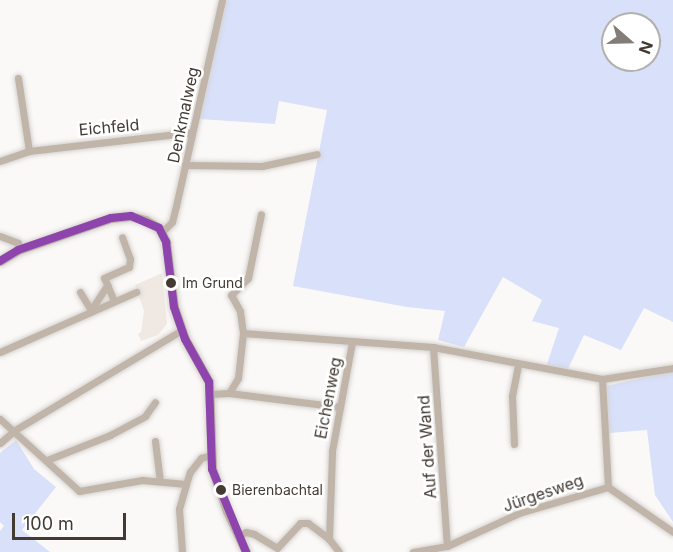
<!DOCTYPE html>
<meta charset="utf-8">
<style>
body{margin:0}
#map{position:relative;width:673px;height:552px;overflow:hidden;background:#fbf9f7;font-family:Inter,sans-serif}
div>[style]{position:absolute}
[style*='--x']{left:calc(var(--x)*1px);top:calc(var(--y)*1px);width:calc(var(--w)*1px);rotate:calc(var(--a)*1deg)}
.built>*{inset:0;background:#f0e9e3}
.green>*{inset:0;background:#d8e0fa}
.roads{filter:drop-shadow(0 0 2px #d5d3d1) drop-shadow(0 0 2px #d5d3d1)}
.minor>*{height:7px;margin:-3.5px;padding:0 3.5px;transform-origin:3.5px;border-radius:3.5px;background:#c1b5aa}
.secondary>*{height:9px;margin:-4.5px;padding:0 4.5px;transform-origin:4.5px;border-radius:4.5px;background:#bfb2a4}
.bus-1>*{height:8px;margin:-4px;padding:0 4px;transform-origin:4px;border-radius:4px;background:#8e44ad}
.dots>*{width:16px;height:16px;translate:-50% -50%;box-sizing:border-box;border:3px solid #fff;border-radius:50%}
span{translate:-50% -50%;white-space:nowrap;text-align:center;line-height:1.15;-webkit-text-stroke:5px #fff;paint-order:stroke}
.bus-label{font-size:14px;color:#423a33}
.left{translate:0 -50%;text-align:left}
.street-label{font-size:16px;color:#423a33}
.north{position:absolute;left:601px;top:12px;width:60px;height:60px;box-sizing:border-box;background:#fff;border:2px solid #b3b0ad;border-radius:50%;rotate:110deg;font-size:16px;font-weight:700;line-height:24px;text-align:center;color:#423a33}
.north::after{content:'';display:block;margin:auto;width:21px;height:27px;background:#837d78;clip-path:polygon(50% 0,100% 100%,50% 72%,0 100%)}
.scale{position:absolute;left:12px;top:513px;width:114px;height:27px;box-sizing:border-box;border:3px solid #423a33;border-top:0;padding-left:8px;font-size:18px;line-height:21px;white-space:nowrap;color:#423a33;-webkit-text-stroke:4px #fff;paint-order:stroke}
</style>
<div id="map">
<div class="built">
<div style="clip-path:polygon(162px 273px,167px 324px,158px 335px,141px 341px,138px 334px,141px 332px,144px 311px,135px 285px)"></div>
</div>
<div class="green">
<div style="clip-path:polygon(evenodd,226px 0,673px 0,673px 322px,644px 308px,621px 350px,584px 335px,566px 373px,546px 367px,559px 328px,532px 321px,542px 300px,503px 277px,464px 347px,438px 340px,445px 311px,407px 307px,293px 286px,327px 110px,279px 101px,275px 124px,199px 119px,226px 0,613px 24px,649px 24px,649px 60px,613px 60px,613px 24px)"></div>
<div style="clip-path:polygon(673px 371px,673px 522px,655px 495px,647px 430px,609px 433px,606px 386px)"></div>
<div style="clip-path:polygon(16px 440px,34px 469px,56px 487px,22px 530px,50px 552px,0 552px,0 531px,4px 526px,0 522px,0 453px)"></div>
</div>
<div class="roads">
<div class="minor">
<div style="--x:18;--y:78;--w:74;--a:81.4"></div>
<div style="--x:0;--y:161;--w:31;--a:-19"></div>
<div style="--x:29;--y:151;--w:164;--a:-6.6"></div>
<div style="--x:185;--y:165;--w:77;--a:0.7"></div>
<div style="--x:262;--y:166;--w:56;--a:-12.3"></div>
<div style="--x:162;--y:232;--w:14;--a:-45"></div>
<div style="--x:172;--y:222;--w:16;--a:-76"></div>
<div style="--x:176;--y:206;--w:211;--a:-77.4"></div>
<div style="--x:0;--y:236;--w:19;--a:21"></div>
<div style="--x:18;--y:243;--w:7;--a:63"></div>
<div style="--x:80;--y:292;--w:21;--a:59"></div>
<div style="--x:91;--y:310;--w:30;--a:-57"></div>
<div style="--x:114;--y:301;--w:25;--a:-113"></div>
<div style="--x:104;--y:278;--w:27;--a:-24"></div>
<div style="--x:129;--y:267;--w:8;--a:-83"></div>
<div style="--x:130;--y:259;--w:23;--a:-110"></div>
<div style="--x:243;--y:333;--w:22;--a:-98"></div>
<div style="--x:240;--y:311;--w:18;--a:-119"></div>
<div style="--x:231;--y:295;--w:24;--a:-45"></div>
<div style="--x:248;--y:278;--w:65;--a:-78.5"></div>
<div style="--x:433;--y:347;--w:199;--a:86"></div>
<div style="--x:0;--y:352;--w:149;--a:-23.8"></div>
<div style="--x:602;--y:379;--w:108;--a:86.8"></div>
<div style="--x:229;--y:393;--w:112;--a:7.2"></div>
<div style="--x:211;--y:394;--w:18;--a:-3"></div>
<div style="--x:229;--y:393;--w:17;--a:-59"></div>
<div style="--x:238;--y:378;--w:45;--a:-83.7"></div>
<div style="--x:243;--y:333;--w:191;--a:4.2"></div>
<div style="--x:433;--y:347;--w:172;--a:10.7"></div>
<div style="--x:602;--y:379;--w:72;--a:-8.8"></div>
<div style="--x:0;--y:419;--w:107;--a:42.3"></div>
<div style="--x:79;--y:491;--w:64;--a:-9.9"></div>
<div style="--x:142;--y:480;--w:44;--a:5.2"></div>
<div style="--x:155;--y:441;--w:39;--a:83"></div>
<div style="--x:0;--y:443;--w:20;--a:-41"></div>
<div style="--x:15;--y:430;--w:195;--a:-30.9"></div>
<div style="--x:514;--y:444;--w:48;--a:-92.4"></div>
<div style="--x:512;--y:396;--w:32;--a:-79"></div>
<div style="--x:47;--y:460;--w:68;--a:-21.6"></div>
<div style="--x:110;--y:435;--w:40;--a:-28"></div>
<div style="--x:145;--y:416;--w:17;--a:-54"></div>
<div style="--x:238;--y:536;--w:9;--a:-27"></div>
<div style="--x:246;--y:532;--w:8;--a:14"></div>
<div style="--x:254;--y:534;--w:27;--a:31"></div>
<div style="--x:277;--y:548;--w:34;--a:-47"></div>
<div style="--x:300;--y:523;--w:8;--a:0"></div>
<div style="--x:308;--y:523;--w:26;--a:37"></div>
<div style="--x:329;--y:539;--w:16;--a:52"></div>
<div style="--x:329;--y:539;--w:88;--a:-88"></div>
<div style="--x:332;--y:451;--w:111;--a:-79.6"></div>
<div style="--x:182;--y:552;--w:43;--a:-94"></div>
<div style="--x:179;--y:509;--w:26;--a:-74"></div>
<div style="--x:186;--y:484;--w:13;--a:-72"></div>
<div style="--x:190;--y:472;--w:18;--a:-52"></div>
<div style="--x:201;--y:458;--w:10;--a:-17"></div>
<div style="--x:413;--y:552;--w:35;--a:-10"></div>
<div style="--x:447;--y:546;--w:79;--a:-24.6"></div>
<div style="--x:519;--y:513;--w:93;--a:-16.3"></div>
<div style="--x:608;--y:487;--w:79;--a:34.7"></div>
</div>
<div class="secondary">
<div style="--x:0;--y:261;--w:21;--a:-31"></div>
<div style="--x:18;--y:250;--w:98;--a:-19"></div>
<div style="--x:111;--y:218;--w:20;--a:-6"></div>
<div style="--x:131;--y:216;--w:15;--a:16"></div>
<div style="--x:145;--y:220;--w:16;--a:30"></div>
<div style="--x:159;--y:228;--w:16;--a:63"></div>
<div style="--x:166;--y:242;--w:65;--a:83"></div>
<div style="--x:174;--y:307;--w:34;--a:71"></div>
<div style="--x:185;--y:339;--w:49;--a:60.8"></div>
<div style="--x:209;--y:382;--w:87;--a:88"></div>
<div style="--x:212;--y:469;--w:45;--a:70.3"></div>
<div style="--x:227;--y:511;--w:45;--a:65.1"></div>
</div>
</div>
<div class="bus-1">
<div style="--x:0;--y:261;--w:21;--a:-31"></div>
<div style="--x:18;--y:250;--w:98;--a:-19"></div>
<div style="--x:111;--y:218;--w:20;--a:-6"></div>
<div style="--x:131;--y:216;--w:30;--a:23"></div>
<div style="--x:159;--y:228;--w:16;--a:63"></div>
<div style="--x:166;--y:242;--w:65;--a:83"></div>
<div style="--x:174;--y:307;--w:34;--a:71"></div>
<div style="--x:185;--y:339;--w:49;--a:60.8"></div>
<div style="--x:209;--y:382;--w:87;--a:88"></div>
<div style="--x:212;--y:469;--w:90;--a:67.7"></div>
</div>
<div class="dots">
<div style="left:171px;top:283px;background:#423a33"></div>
<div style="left:221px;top:490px;background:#423a33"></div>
</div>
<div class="bus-label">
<span class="left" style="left:182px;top:283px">Im Grund</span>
<span class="left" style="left:232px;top:490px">Bierenbachtal</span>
</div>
<div class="street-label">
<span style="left:183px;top:115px;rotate:-78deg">Denkmalweg</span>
<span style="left:109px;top:127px;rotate:-5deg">Eichfeld</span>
<span style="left:328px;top:398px;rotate:-79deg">Eichenweg</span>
<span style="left:427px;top:447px;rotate:-94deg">Auf der Wand</span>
<span style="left:543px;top:493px;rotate:-19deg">Jürgesweg</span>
</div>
<div class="north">N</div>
<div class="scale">100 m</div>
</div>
